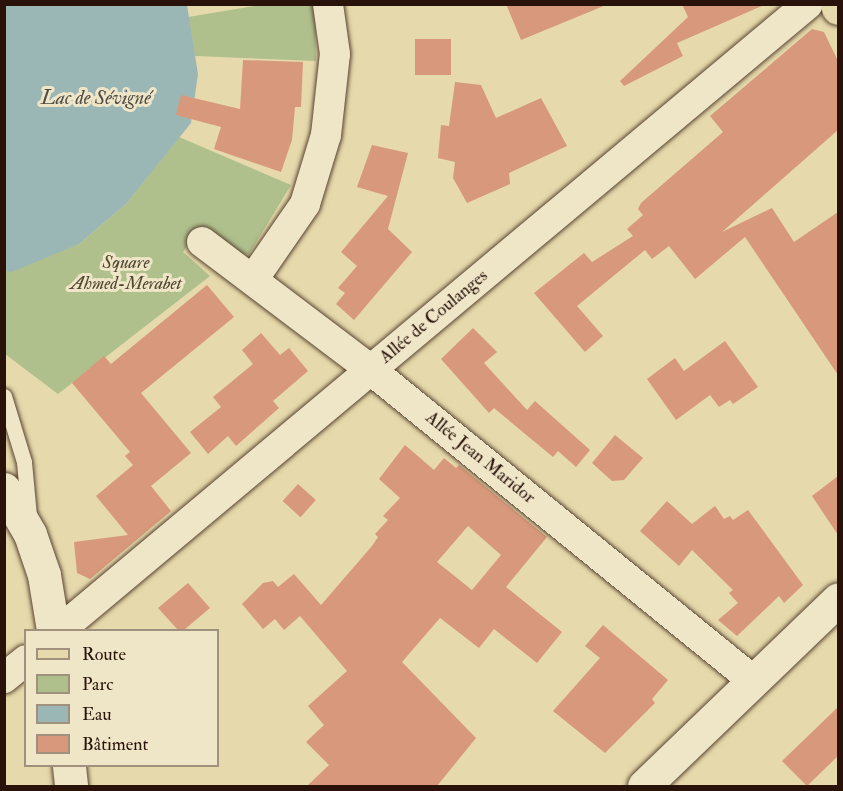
<!DOCTYPE html>
<meta charset="utf-8">
<style>
body{margin:0}
#map{position:relative;width:843px;height:791px;overflow:hidden;background:#e6d9ab;font-family:"IM FELL Double Pica",serif}
div>[style]{position:absolute}
[style*='--x']{left:calc(var(--x)*1px);top:calc(var(--y)*1px);width:calc(var(--w)*1px);rotate:calc(var(--a)*1deg)}
.green>*{inset:0;background:#b0c08d}
.water>*{inset:0;background:#9bb7b5}
.building>*{inset:0;background:#d8987b;transform-origin:0 0}
.roads{filter:drop-shadow(0 0 2px #584432) drop-shadow(0 0 2px #584432)}
.service>*{height:15px;margin:-7.5px;padding:0 7.5px;transform-origin:7.5px;border-radius:7.5px;background:#efe6c8}
.minor>*{height:30px;margin:-15px;padding:0 15px;transform-origin:15px;border-radius:15px;background:#efe6c8}
.secondary>*{height:33px;margin:-16.5px;padding:0 16.5px;transform-origin:16.5px;border-radius:16.5px;background:#efe6c8}
.primary>*{height:33px;margin:-16.5px;padding:0 16.5px;transform-origin:16.5px;border-radius:16.5px;background:#e6d9ab}
span{translate:-50% -50%;white-space:nowrap;text-align:center;line-height:1.15;-webkit-text-stroke:6px #efe6c8;paint-order:stroke}
.park-label{font-size:18px;color:#514631;font-style:italic}
.street-label{font-size:18px;color:#28120a}
.water-label{font-size:20px;color:#504c46;font-style:italic}
.frame{position:absolute;inset:0;border:6px solid #28120a;pointer-events:none}
.legend{position:absolute;left:24px;top:629px;width:195px;height:138px;box-sizing:border-box;background:#efe6c8;border:2px solid #9f917c;margin:0;padding:8px 10px;list-style:none;font-size:18px;color:#28120a}
.legend li{display:flex;align-items:center;gap:12px;height:30px}
.legend b{width:30px;border:2px solid #9f917c}
</style>
<div id="map">
<div class="green">
<div style="clip-path:polygon(260px 5px,315px 5px,316px 61px,195px 56px,188px 17px)"></div>
<div style="clip-path:polygon(179px 137px,291px 185px,249px 254px,235px 254px,201px 227px,183px 252px,210px 276px,58px 394px,5px 354px,5px 271px,79px 244px,126px 204px)"></div>
</div>
<div class="water">
<div style="clip-path:polygon(5px 5px,187px 5px,198px 74px,191px 123px,126px 204px,79px 244px,12px 272px,5px 271px)"></div>
</div>
<div class="building">
<div style="clip-path:polygon(506px 4px,606px 4px,606px 5px,521px 40px)"></div>
<div style="clip-path:polygon(682px 4px,766px 4px,677px 43px,683px 56px,624px 86px,620px 81px,688px 17px)"></div>
<div style="clip-path:polygon(812px 29px,824px 32px,838px 61px,838px 130px,722px 232px,772px 208px,794px 242px,838px 212px,838px 375px,745px 237px,695px 279px,669px 246px,652px 259px,645px 250px,577px 306px,603px 336px,585px 352px,534px 293px,584px 253px,592px 262px,633px 236px,627px 229px,643px 215px,638px 209px,641px 203px,723px 132px,710px 116px)"></div>
<div style="left:415px;top:39px;width:36px;height:36px"></div>
<div style="clip-path:polygon(243px 60px,303px 62px,301px 107px,295px 107px,292px 140px,281px 172px,214px 149px,221px 127px,176px 115px,181px 95px,240px 109px)"></div>
<div style="clip-path:polygon(455px 82px,481px 85px,496px 118px,541px 98px,567px 146px,509px 173px,510px 184px,467px 203px,453px 178px,455px 162px,438px 158px,441px 125px,449px 126px)"></div>
<div style="clip-path:polygon(372px 145px,408px 153px,388px 229px,412px 252px,354px 320px,336px 304px,345px 293px,338px 288px,357px 266px,341px 252px,388px 196px,357px 187px)"></div>
<div style="clip-path:polygon(207px 285px,234px 317px,141px 393px,191px 453px,151px 486px,171px 511px,90px 579px,77px 573px,74px 542px,128px 535px,96px 496px,133px 465px,125px 456px,130px 452px,72px 383px,104px 356px,111px 364px)"></div>
<div style="clip-path:polygon(473px 328px,497px 352px,484px 363px,527px 410px,535px 401px,590px 450px,576px 467px,558px 451px,553px 457px,494px 408px,489px 413px,441px 359px)"></div>
<div style="clip-path:polygon(261px 333px,280px 355px,289px 348px,308px 371px,273px 401px,279px 408px,236px 446px,228px 436px,208px 454px,190px 432px,221px 407px,213px 397px,253px 364px,242px 350px)"></div>
<div style="clip-path:polygon(725px 341px,758px 387px,733px 404px,730px 400px,719px 407px,710px 395px,676px 420px,647px 379px,675px 358px,684px 371px)"></div>
<div style="clip-path:polygon(615px 435px,643px 458px,624px 480px,612px 481px,592px 463px)"></div>
<div style="clip-path:polygon(evenodd,405px 445px,434px 470px,444px 458px,456px 468px,459px 465px,547px 537px,506px 587px,562px 632px,537px 663px,494px 629px,479px 648px,440px 618px,402px 662px,476px 738px,437px 786px,307px 786px,329px 765px,306px 742px,324px 725px,308px 706px,347px 671px,300px 616px,284px 630px,275px 619px,263px 629px,242px 604px,263px 583px,273px 581px,278px 587px,294px 574px,321px 605px,372px 546px,378px 537px,375px 534px,388px 520px,383px 516px,400px 498px,379px 479px,405px 445px,468px 526px,501px 555px,472px 590px,437px 562px,468px 526px)"></div>
<div style="clip-path:polygon(838px 476px,838px 535px,812px 496px)"></div>
<div style="left:298px;top:484px;width:24px;height:23px;rotate:42deg"></div>
<div style="clip-path:polygon(667px 501px,692px 524px,715px 506px,724px 519px,730px 516px,733px 520px,748px 510px,803px 585px,784px 603px,779px 596px,737px 636px,718px 620px,738px 603px,729px 593px,733px 590px,692px 550px,679px 566px,640px 531px)"></div>
<div style="clip-path:polygon(188px 583px,210px 608px,184px 630px,178px 630px,158px 608px)"></div>
<div style="clip-path:polygon(603px 625px,668px 680px,652px 699px,655px 703px,605px 753px,553px 711px,600px 658px,585px 646px)"></div>
<div style="clip-path:polygon(838px 707px,838px 756px,807px 786px,782px 761px)"></div>
</div>
<div class="roads">
<div class="service">
<div style="--x:4;--y:396;--w:69;--a:73.1"></div>
<div style="--x:24;--y:462;--w:54;--a:84.7"></div>
</div>
<div class="minor">
<div style="--x:202;--y:242;--w:212;--a:37.1"></div>
<div style="--x:371;--y:370;--w:492;--a:39.1"></div>
<div style="--x:254;--y:278;--w:90;--a:-55.4"></div>
<div style="--x:305;--y:204;--w:72;--a:-73.1"></div>
<div style="--x:326;--y:135;--w:81;--a:-83.7"></div>
<div style="--x:335;--y:54;--w:50;--a:-98"></div>
<div style="--x:60;--y:630;--w:975;--a:-39.93"></div>
<div style="--x:4;--y:678;--w:28;--a:-39"></div>
</div>
<div class="secondary">
<div style="--x:4;--y:489;--w:52;--a:60"></div>
<div style="--x:30;--y:534;--w:43;--a:71.1"></div>
<div style="--x:44;--y:575;--w:56;--a:80.7"></div>
<div style="--x:69;--y:766;--w:20;--a:84"></div>
<div style="--x:644;--y:786;--w:269;--a:-43.9"></div>
</div>
<div class="primary">
<div style="--x:837;--y:4;--w:4;--a:76"></div>
</div>
</div>
<div class="park-label">
<span style="left:126px;top:274px">Square<br>Ahmed-Merabet</span>
</div>
<div class="street-label">
<span style="left:434px;top:317px;rotate:-40deg">Allée de Coulanges</span>
<span style="left:480px;top:458px;rotate:39deg">Allée Jean Maridor</span>
</div>
<div class="water-label">
<span style="left:96px;top:97px">Lac de Sévigné</span>
</div>
<div class="frame"></div>
<ul class="legend">
<li><b style="height:8px;background:#e6d9ab"></b>Route</li>
<li><b style="height:16px;background:#b0c08d"></b>Parc</li>
<li><b style="height:16px;background:#9bb7b5"></b>Eau</li>
<li><b style="height:16px;background:#d8987b"></b>Bâtiment</li>
</ul>
</div>
